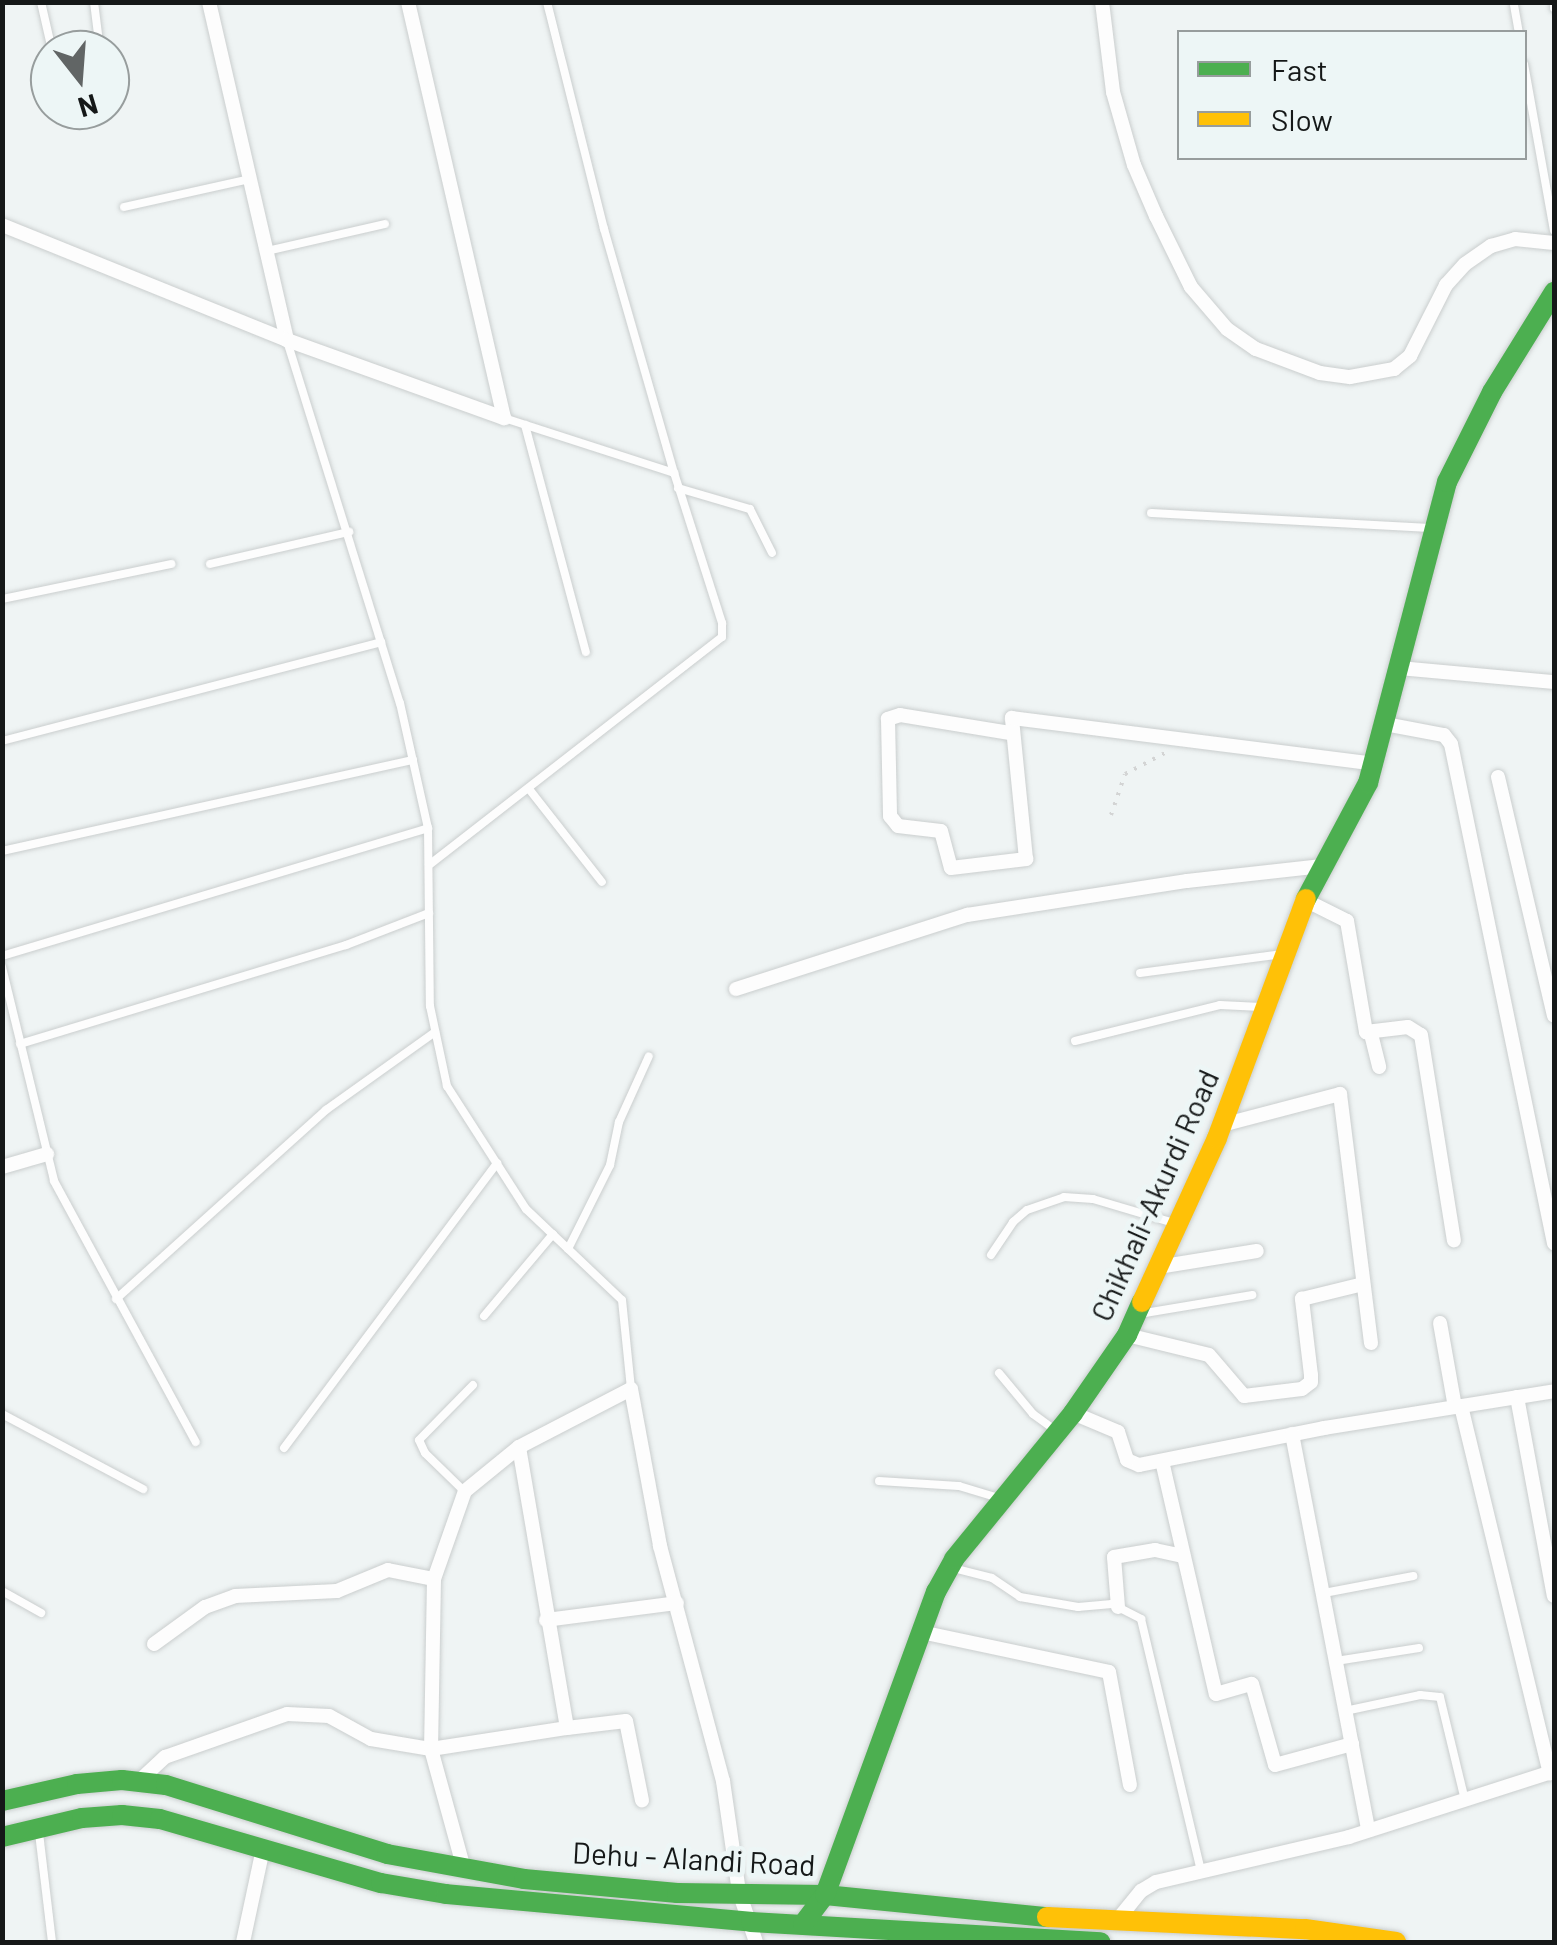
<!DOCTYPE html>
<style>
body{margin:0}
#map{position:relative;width:1557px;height:1945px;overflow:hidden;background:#eff4f4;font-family:Barlow,sans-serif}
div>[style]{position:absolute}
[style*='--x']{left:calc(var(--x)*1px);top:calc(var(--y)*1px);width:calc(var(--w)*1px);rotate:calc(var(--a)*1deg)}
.path>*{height:4px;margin-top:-2px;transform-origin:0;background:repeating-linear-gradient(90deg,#d3d4d4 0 2.5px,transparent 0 10.5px)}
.roads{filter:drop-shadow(0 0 2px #cacece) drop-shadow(0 0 2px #cacece)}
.lane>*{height:8px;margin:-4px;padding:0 4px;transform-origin:4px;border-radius:4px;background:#fdfdfd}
.street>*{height:14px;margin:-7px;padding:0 7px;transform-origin:7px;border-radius:7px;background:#fdfdfd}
.fast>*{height:20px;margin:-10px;padding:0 10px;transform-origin:10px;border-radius:10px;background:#4caf50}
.slow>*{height:20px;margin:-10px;padding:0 10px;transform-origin:10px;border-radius:10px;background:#ffc107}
span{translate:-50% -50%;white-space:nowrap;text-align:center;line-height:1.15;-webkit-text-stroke:10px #edf6f6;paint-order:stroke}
.street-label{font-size:30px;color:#151818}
.frame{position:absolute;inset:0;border:5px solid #151818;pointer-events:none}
.legend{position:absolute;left:1177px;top:30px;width:350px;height:130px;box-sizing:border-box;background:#edf6f6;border:2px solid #979d9d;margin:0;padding:12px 18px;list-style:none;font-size:30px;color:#151818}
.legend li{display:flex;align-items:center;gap:20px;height:50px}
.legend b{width:50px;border:2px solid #979d9d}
.north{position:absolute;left:30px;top:30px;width:100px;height:100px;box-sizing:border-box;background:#edf6f6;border:2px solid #979d9d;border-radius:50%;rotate:163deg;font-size:28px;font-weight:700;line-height:40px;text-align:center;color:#151818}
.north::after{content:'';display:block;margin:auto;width:35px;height:45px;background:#616565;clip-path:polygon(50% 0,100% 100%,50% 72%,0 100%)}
</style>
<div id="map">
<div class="path">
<div style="--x:1111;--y:815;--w:43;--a:-71.1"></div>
<div style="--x:1125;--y:774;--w:45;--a:-27.7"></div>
</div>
<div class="roads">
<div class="lane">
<div style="--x:41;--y:2;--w:49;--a:77.1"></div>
<div style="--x:94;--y:2;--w:48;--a:82.9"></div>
<div style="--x:1554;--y:2;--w:6;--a:90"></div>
<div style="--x:1514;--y:5;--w:27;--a:80"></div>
<div style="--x:1524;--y:64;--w:169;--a:79.8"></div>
<div style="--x:124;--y:207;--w:129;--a:-12.5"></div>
<div style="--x:267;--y:251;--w:121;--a:-12.9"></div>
<div style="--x:287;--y:341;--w:379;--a:72.7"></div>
<div style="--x:400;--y:703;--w:128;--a:77.4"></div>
<div style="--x:428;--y:828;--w:178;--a:89.4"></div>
<div style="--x:430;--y:1006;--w:82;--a:78"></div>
<div style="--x:447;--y:1086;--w:146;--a:57.3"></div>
<div style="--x:526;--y:1209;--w:132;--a:43.5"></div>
<div style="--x:622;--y:1300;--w:89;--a:84.2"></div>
<div style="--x:504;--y:418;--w:179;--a:17.9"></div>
<div style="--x:525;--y:425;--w:235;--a:75"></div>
<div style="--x:678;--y:488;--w:75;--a:16.3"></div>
<div style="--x:750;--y:509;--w:49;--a:63.4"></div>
<div style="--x:1151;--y:513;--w:280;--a:3.1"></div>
<div style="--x:210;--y:564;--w:143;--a:-13"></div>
<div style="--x:2;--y:599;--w:173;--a:-11.7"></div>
<div style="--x:2;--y:741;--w:392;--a:-14.6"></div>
<div style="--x:529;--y:789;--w:118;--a:51.9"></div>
<div style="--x:2;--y:851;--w:421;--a:-12.5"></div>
<div style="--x:429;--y:865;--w:371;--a:-37.9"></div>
<div style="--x:722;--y:637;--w:14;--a:-90"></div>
<div style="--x:722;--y:623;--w:157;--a:-107.7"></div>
<div style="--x:674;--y:473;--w:254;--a:-106"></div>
<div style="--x:604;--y:229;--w:234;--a:-104.1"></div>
<div style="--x:2;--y:956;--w:445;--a:-16.7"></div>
<div style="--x:2;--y:967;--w:220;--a:76.3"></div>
<div style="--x:54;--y:1181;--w:297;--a:61.5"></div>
<div style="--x:1140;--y:973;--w:144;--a:-7.6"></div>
<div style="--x:1075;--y:1041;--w:149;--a:-13.9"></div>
<div style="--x:1220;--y:1005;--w:41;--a:2.8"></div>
<div style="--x:20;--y:1044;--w:341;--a:-16.9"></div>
<div style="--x:346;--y:945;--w:89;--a:-21.1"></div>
<div style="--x:568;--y:1249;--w:94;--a:-63.4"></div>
<div style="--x:610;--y:1165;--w:44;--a:-78.2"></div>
<div style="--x:619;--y:1122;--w:72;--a:-65.6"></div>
<div style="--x:991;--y:1255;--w:40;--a:-56"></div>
<div style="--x:1013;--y:1222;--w:18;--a:-41"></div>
<div style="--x:1027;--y:1210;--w:39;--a:-19"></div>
<div style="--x:1064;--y:1197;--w:29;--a:4"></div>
<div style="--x:1093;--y:1199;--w:84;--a:16.5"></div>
<div style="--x:116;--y:1299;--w:283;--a:-42"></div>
<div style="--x:326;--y:1110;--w:134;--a:-35.6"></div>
<div style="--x:1139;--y:1314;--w:115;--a:-9.5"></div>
<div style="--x:484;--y:1316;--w:107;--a:-49.9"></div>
<div style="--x:999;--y:1373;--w:53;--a:50.3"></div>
<div style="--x:1033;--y:1414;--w:27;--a:36"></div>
<div style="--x:2;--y:1414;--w:160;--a:28"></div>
<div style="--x:284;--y:1448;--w:356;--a:-53.2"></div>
<div style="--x:879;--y:1481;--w:80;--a:3.6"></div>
<div style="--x:959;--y:1486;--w:45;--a:16.8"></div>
<div style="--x:464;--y:1491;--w:54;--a:-135.7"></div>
<div style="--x:425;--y:1453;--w:14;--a:-115"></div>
<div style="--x:419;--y:1440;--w:77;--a:-45.5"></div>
<div style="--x:953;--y:1568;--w:40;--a:14.4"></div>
<div style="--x:992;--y:1578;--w:34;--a:34"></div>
<div style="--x:1020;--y:1597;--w:59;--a:9.8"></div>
<div style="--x:1078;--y:1607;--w:34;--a:-5"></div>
<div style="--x:1112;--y:1604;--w:33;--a:27"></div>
<div style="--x:1141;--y:1619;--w:259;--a:76.6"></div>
<div style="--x:2;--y:1591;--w:45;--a:29.4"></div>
<div style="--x:1324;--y:1593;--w:91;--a:-10.8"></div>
<div style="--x:1336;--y:1661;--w:84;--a:-8.9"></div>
<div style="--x:1345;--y:1711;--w:77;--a:-12"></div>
<div style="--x:1420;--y:1695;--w:20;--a:6"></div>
<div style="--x:1440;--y:1697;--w:106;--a:76.4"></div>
<div style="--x:39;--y:1833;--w:110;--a:83.2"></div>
</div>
<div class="street">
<div style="--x:209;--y:2;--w:347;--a:77"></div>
<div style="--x:408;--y:2;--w:427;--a:77"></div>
<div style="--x:1102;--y:2;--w:91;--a:83"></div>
<div style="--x:1113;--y:92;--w:76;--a:74"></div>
<div style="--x:1134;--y:165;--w:56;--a:66.7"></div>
<div style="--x:1156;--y:216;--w:79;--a:63.8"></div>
<div style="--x:1191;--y:287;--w:55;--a:49.4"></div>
<div style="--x:1227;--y:329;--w:35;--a:35"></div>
<div style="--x:1256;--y:349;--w:68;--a:20.6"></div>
<div style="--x:1320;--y:373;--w:30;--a:8"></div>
<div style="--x:1350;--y:377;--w:45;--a:-10.3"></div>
<div style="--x:1394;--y:369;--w:21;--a:-39"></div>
<div style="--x:1410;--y:356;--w:80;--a:-63.1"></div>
<div style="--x:1446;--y:285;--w:28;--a:-48"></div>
<div style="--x:1465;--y:264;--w:32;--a:-35"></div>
<div style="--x:1491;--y:246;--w:25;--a:-16"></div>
<div style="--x:1515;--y:239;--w:39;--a:6"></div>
<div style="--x:2;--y:225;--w:307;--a:22"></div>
<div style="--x:287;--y:340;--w:231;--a:19.8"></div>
<div style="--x:1399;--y:668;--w:156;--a:5.2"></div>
<div style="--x:1385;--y:724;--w:60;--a:10.6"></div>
<div style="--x:1444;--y:735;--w:11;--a:52"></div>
<div style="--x:1451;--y:744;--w:510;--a:78.34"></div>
<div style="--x:1010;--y:733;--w:111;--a:-170.7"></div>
<div style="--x:900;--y:715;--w:13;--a:162"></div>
<div style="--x:888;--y:719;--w:97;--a:88.8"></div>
<div style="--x:890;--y:816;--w:13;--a:51"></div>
<div style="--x:898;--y:826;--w:43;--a:6.6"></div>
<div style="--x:941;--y:831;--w:38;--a:75"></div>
<div style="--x:951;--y:868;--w:76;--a:-6.8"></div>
<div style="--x:1026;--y:859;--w:142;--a:-95.7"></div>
<div style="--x:1012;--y:718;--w:365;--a:7.2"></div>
<div style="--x:1498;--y:777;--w:245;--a:76.8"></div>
<div style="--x:1305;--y:900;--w:47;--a:26.6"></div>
<div style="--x:1347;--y:921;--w:113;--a:80.3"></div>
<div style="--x:1366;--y:1032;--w:42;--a:-6.8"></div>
<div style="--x:1408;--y:1027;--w:15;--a:32"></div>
<div style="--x:1421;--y:1035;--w:208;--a:80.9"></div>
<div style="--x:736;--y:989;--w:243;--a:-17.8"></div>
<div style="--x:967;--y:915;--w:223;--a:-8.8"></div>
<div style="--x:1187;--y:881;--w:136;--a:-6.3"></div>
<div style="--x:1371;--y:1034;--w:34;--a:76"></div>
<div style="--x:1222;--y:1125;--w:122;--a:-14.7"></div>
<div style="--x:1340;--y:1094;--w:251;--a:82.9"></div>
<div style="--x:2;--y:1167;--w:47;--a:-16.1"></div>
<div style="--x:1158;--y:1267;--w:100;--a:-9.2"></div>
<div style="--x:1440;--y:1323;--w:85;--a:79.9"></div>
<div style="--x:1127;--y:1335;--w:84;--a:13.7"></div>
<div style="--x:1209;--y:1355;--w:54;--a:49.5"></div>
<div style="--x:1244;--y:1396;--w:58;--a:-6.9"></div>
<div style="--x:1302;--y:1389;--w:11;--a:-38"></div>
<div style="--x:1311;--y:1382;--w:7;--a:-90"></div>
<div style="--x:1311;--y:1375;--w:77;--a:-96.8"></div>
<div style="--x:1302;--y:1299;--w:63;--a:-13.8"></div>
<div style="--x:1517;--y:1397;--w:202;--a:79.5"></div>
<div style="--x:1461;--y:1406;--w:378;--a:76.4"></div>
<div style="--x:1073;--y:1413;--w:49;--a:22.9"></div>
<div style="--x:1118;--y:1432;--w:29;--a:72"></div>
<div style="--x:1127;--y:1460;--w:13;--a:23"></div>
<div style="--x:1139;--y:1465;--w:189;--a:-11.3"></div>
<div style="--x:1324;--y:1428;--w:233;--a:-9.1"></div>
<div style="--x:1292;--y:1434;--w:403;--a:79.1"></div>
<div style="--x:519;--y:1447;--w:126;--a:-27.4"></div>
<div style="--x:631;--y:1389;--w:160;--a:79.5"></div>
<div style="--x:660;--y:1546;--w:243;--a:75"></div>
<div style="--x:723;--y:1781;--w:112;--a:81.8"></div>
<div style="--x:739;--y:1892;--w:53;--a:71.2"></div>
<div style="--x:1162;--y:1461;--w:239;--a:77"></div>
<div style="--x:1216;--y:1694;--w:37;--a:-16"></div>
<div style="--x:1252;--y:1684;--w:84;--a:74.1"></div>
<div style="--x:1275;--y:1765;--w:80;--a:-15.3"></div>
<div style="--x:1118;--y:1607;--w:50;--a:-94.6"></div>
<div style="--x:1114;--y:1557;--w:42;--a:-9.7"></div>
<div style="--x:1155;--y:1550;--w:29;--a:12"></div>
<div style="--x:546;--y:1620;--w:132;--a:-7.4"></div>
<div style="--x:921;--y:1632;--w:192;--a:12"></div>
<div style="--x:1109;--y:1672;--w:115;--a:79.5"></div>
<div style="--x:154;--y:1644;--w:63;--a:-36"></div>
<div style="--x:205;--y:1607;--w:32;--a:-20"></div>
<div style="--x:235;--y:1596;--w:102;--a:-2.8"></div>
<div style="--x:337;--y:1591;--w:55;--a:-22.4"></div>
<div style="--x:388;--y:1570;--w:47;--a:11.1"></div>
<div style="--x:567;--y:1728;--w:59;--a:-6.8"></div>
<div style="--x:626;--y:1721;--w:81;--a:78.6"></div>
<div style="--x:138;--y:1782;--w:37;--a:-43"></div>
<div style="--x:165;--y:1757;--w:129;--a:-19.4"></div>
<div style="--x:287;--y:1714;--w:42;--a:2.7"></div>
<div style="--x:329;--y:1716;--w:48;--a:28.7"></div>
<div style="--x:371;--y:1739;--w:61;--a:9.5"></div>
<div style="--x:431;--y:1749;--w:138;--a:-8.8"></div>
<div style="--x:567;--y:1728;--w:285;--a:-99.7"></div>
<div style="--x:519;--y:1447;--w:70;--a:140.8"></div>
<div style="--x:465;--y:1491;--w:93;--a:109.4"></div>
<div style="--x:434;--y:1579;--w:170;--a:91"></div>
<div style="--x:431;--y:1749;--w:124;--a:74.6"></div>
<div style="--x:1119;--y:1918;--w:35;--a:-51"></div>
<div style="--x:1141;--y:1891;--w:17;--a:-31"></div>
<div style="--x:1156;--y:1882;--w:198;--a:-13.1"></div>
<div style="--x:1349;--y:1837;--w:215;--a:-17.8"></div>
<div style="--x:243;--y:1942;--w:95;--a:-77.9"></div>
</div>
<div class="fast">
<div style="--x:1306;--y:899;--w:132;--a:-61.9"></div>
<div style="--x:1368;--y:783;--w:311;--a:-75.3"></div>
<div style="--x:1447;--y:482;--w:101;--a:-63.4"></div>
<div style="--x:1492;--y:392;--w:118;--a:-58.2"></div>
<div style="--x:2;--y:1801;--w:77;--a:-12.8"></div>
<div style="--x:77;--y:1784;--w:45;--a:-5.1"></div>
<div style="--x:122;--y:1780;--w:44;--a:6.5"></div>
<div style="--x:166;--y:1785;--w:232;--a:17.3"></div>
<div style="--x:387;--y:1854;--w:139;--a:10.3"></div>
<div style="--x:524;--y:1879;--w:154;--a:5.2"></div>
<div style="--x:677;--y:1893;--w:148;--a:0.8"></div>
<div style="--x:825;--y:1895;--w:223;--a:5.7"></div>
<div style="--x:2;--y:1837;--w:82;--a:-13.4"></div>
<div style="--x:82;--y:1818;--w:40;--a:-4.3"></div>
<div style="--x:122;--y:1815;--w:38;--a:6"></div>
<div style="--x:160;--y:1819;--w:230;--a:16.2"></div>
<div style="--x:381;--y:1883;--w:66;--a:9.6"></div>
<div style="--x:446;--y:1894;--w:306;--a:5.2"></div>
<div style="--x:751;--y:1922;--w:350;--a:3.3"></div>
<div style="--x:803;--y:1924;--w:36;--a:-53"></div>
<div style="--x:825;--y:1895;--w:323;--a:-69.9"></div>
<div style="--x:936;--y:1592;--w:38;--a:-61"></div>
<div style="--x:954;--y:1559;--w:188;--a:-50.8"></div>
<div style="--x:1073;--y:1413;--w:95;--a:-55.3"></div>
<div style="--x:1127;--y:1335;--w:36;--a:-66"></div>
</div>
<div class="slow">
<div style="--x:1142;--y:1302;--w:180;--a:-65.4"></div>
<div style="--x:1217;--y:1138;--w:255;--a:-69.6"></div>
<div style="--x:1047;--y:1917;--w:258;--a:2.7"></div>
<div style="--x:1305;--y:1929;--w:92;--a:8.1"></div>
</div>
</div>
<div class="street-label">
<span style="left:1154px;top:1195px;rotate:-66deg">Chikhali-Akurdi Road</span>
<span style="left:694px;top:1858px;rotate:3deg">Dehu - Alandi Road</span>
</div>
<div class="frame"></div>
<ul class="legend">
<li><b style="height:12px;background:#4caf50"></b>Fast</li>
<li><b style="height:12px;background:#ffc107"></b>Slow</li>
</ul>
<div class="north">N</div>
</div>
